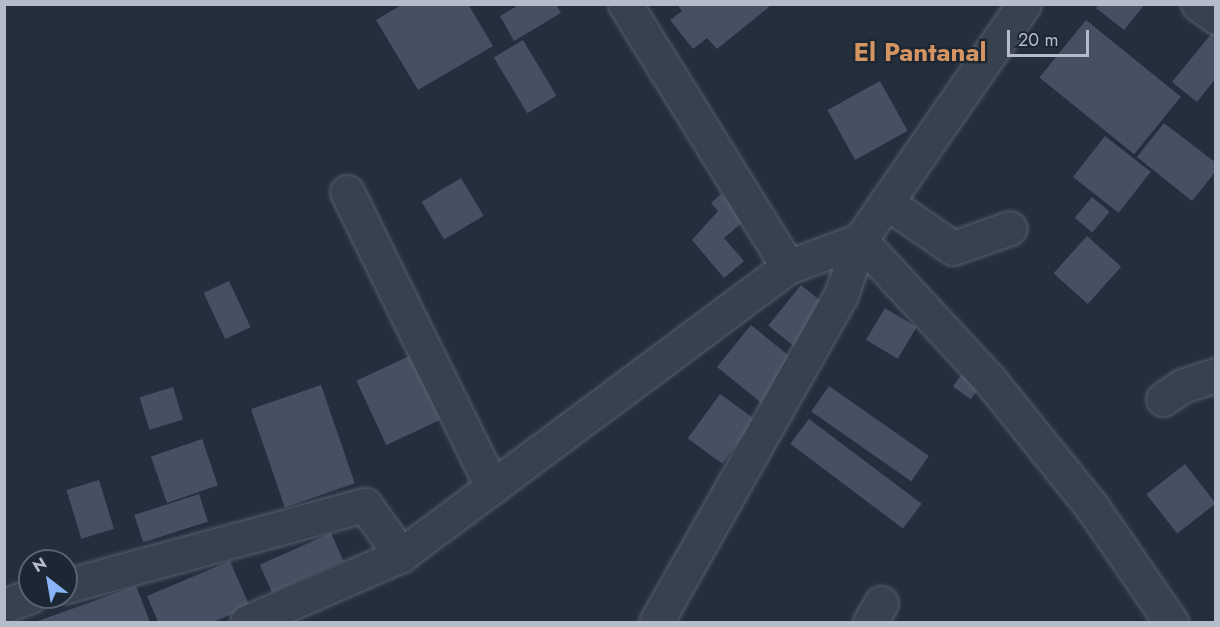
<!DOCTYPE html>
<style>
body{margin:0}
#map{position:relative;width:1220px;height:627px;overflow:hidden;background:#242f3e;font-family:Jost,sans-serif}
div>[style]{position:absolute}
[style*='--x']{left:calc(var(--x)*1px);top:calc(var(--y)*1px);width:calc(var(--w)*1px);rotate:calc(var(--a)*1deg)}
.building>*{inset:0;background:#455162;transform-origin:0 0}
.roads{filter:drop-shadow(0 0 2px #565f6c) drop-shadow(0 0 2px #565f6c)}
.minor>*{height:33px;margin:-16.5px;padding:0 16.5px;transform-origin:16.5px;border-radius:16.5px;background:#38414e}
span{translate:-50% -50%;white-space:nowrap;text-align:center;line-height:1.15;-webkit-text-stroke:4.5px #1d2633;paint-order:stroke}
.neighbourhood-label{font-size:26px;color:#d59563;font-weight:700}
.frame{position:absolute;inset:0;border:6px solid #b4bcc9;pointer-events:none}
.north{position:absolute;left:18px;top:549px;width:60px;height:60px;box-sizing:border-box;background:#1d2633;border:2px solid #59626f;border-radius:50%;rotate:329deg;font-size:16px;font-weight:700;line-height:24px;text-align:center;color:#b4bcc9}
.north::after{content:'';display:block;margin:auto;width:21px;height:27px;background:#8ab4f8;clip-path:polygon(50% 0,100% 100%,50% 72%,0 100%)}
.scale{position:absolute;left:1007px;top:30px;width:82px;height:27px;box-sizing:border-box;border:3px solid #b4bcc9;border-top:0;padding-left:8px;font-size:18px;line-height:21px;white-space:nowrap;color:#b4bcc9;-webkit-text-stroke:4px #1d2633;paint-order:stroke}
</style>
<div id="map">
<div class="building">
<div style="clip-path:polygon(403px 4px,468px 4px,493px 46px,418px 90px,376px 20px)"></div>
<div style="clip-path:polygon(520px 4px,556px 4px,561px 13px,514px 41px,500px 16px)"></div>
<div style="clip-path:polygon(677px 4px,767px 4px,769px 7px,717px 49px,707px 38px,693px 49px,670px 20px,682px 11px)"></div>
<div style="clip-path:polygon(1099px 4px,1145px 4px,1124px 30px,1096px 8px)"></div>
<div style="left:1086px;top:20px;width:122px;height:74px;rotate:39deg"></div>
<div style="clip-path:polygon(1216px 28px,1216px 78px,1197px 102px,1172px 82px)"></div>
<div style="left:523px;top:40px;width:65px;height:34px;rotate:59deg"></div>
<div style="left:880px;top:81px;width:57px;height:60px;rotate:61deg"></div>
<div style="clip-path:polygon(1164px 123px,1216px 163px,1216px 171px,1192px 201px,1137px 157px)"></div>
<div style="left:1105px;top:136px;width:58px;height:52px;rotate:38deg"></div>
<div style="left:461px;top:178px;width:44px;height:46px;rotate:59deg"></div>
<div style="clip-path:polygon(721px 194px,744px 221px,724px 238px,744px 261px,724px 278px,692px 240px,718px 211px,711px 203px)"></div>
<div style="left:1092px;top:197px;width:23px;height:27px;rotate:40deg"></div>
<div style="left:1087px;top:236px;width:46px;height:50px;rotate:42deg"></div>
<div style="left:229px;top:281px;width:51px;height:28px;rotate:65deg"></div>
<div style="left:801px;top:285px;width:35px;height:52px;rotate:39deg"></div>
<div style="left:885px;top:308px;width:37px;height:37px;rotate:31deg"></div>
<div style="left:751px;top:325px;width:62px;height:54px;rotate:39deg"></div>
<div style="left:418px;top:352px;width:71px;height:68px;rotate:65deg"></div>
<div style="left:967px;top:367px;width:22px;height:24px;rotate:36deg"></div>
<div style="left:321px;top:385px;width:104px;height:74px;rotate:71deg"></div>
<div style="left:829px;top:386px;width:122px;height:31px;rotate:35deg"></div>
<div style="left:173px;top:387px;width:34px;height:35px;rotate:73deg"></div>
<div style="left:720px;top:394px;width:43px;height:55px;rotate:36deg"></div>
<div style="left:809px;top:419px;width:141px;height:31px;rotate:37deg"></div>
<div style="left:202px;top:439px;width:49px;height:54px;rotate:71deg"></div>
<div style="left:1185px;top:464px;width:50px;height:49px;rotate:52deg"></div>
<div style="left:99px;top:480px;width:51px;height:34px;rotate:73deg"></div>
<div style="left:199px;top:494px;width:29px;height:68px;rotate:72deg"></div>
<div style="left:331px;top:533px;width:30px;height:78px;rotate:66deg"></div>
<div style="clip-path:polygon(230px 561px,250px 607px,213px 622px,158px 622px,147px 596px)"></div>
<div style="clip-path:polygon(136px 586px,150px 622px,35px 622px)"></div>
</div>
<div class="roads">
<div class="minor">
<div style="--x:625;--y:4;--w:309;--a:58.2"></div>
<div style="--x:1198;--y:4;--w:22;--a:36"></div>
<div style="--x:347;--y:192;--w:329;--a:63.8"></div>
<div style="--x:886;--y:202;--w:81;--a:34.5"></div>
<div style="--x:953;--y:248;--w:60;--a:-19.3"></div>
<div style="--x:1163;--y:399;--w:23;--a:-34"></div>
<div style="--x:1182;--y:386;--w:36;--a:-18"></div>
<div style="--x:66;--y:586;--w:310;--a:-15.2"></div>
<div style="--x:365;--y:505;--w:62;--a:54.2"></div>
<div style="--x:4;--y:606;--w:28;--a:-21"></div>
<div style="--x:247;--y:622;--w:168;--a:-23.5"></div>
<div style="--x:401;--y:555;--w:482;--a:-36.7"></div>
<div style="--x:788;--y:267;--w:77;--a:-20.6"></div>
<div style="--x:860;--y:240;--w:188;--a:47.2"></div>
<div style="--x:988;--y:378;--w:166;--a:51.1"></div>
<div style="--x:1092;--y:507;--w:140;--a:55.5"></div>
<div style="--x:656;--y:622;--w:376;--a:-60.5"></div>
<div style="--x:841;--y:295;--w:58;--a:-70.9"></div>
<div style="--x:860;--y:240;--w:287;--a:-55.2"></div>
<div style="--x:870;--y:622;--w:22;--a:-60"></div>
</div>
</div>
<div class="neighbourhood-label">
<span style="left:920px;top:53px">El Pantanal</span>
</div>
<div class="frame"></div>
<div class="north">N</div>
<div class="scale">20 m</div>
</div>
